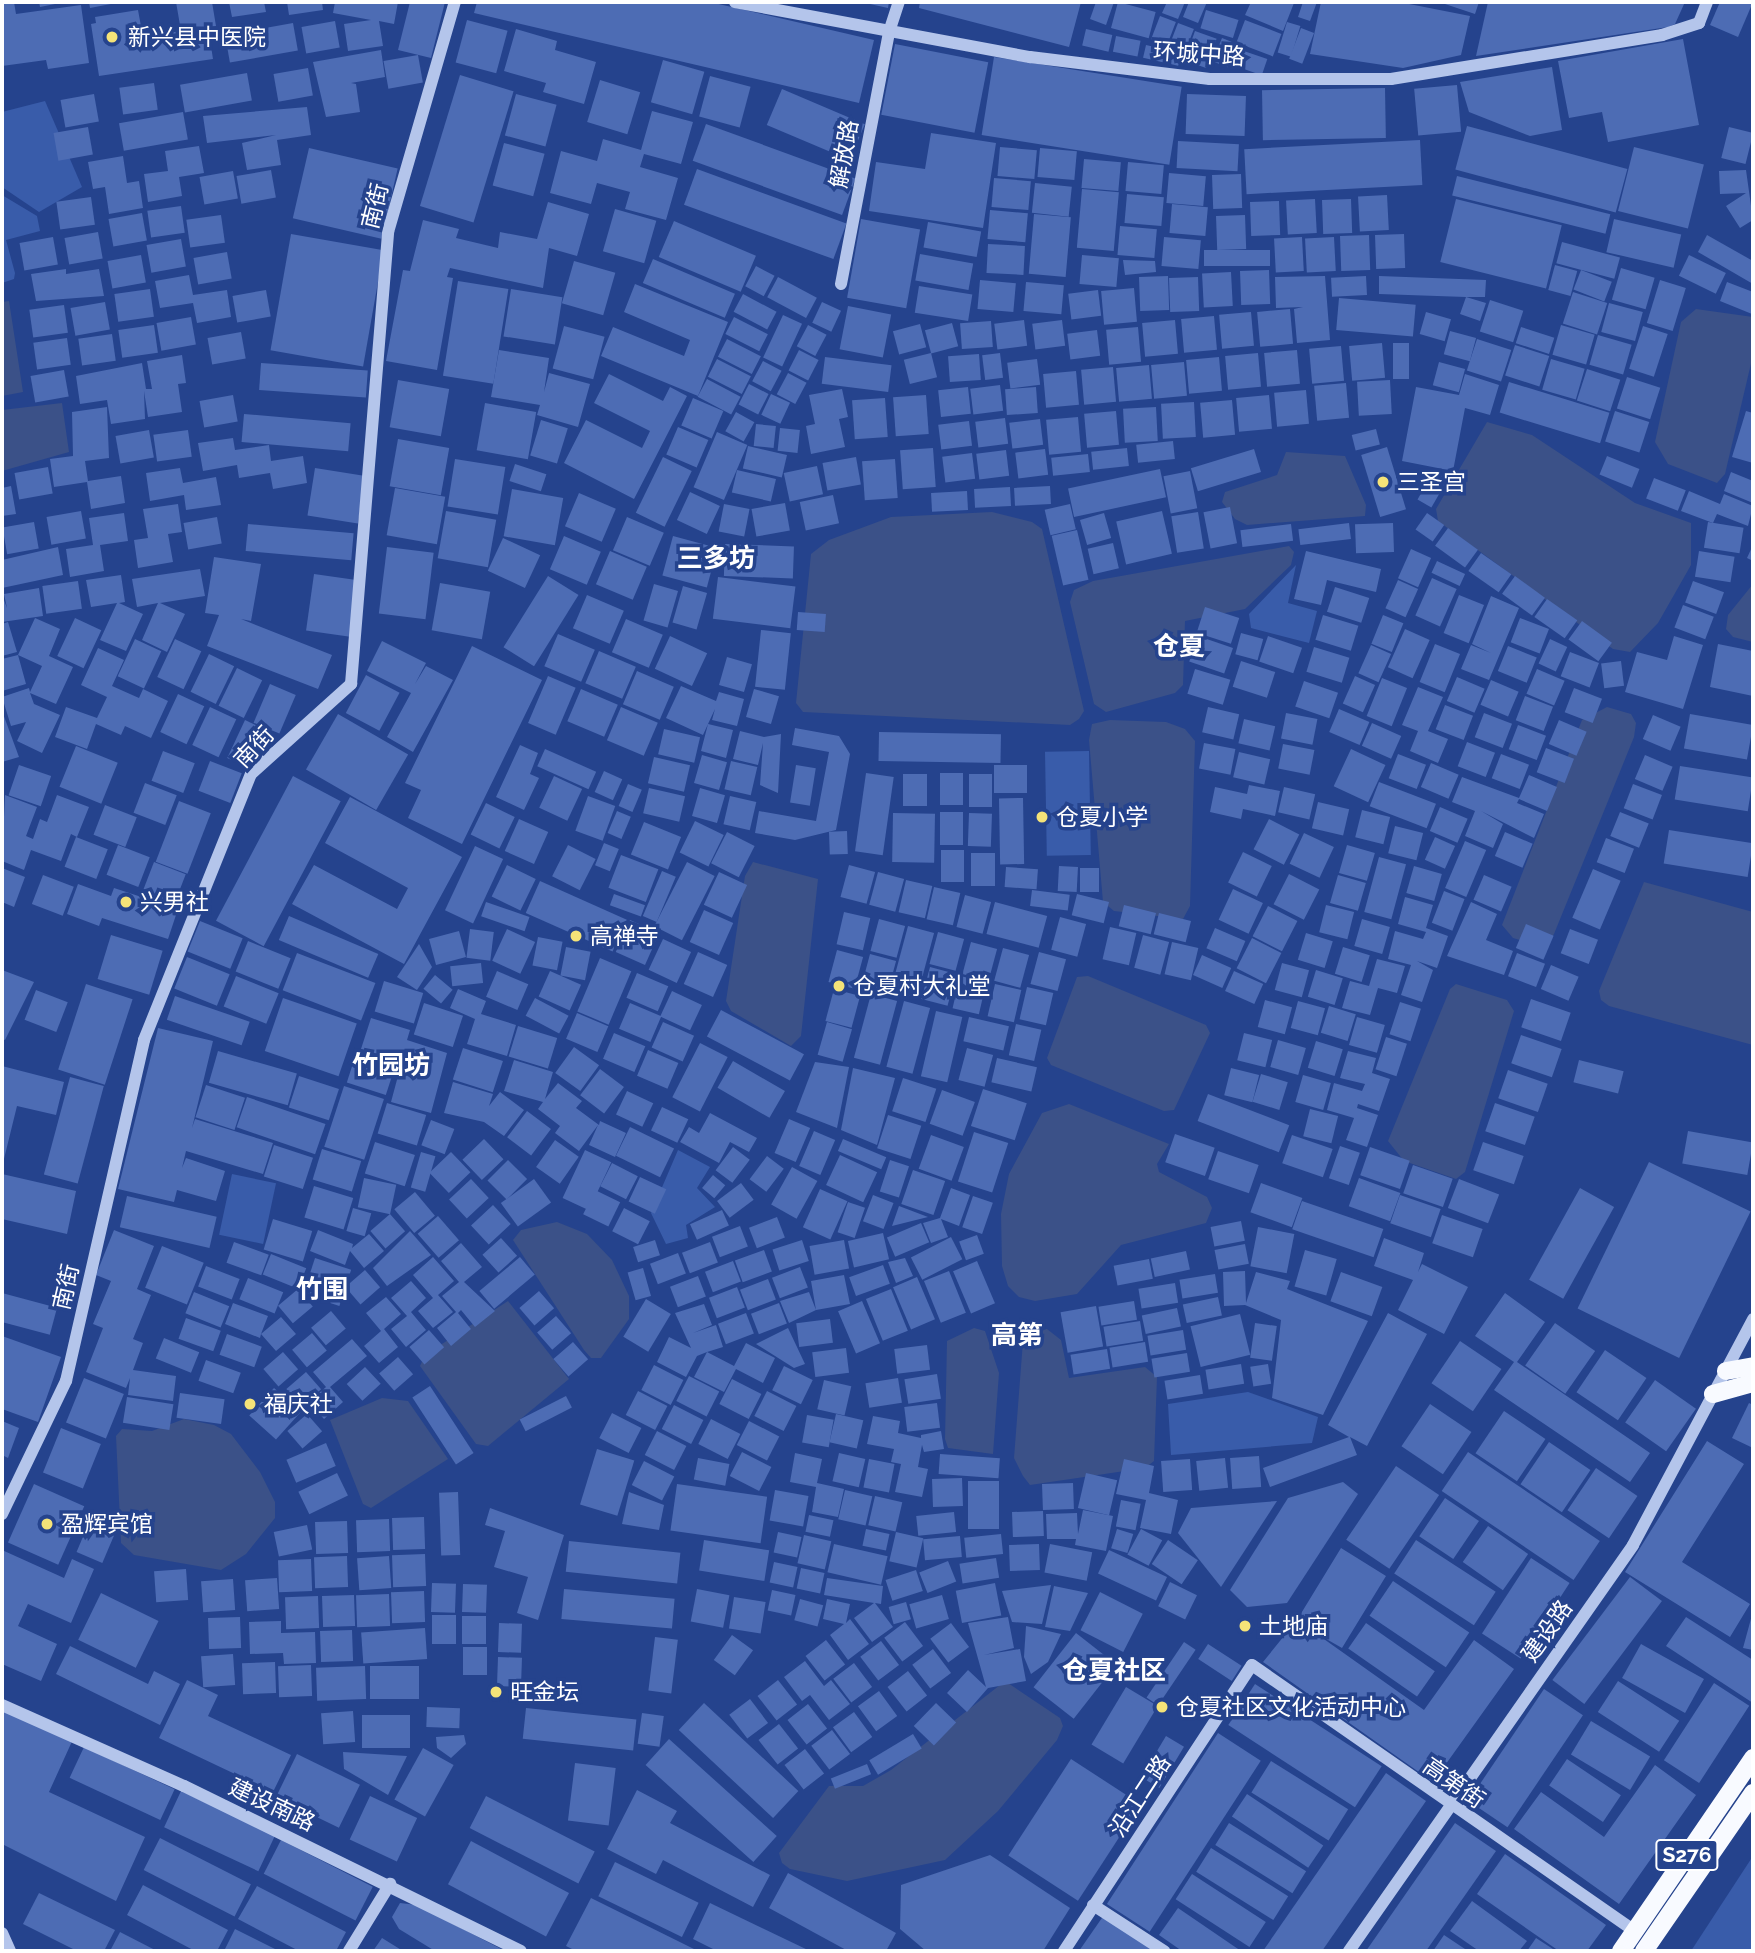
<!DOCTYPE html>
<meta charset="utf-8">
<style>
body{margin:0}
#map{position:relative;width:1755px;height:1953px;overflow:hidden;background:#25438d;font-family:Raleway,"Noto Sans SC",sans-serif}
div>[style]{position:absolute}
[style*='--x']{left:calc(var(--x)*1px);top:calc(var(--y)*1px);width:calc(var(--w)*1px);rotate:calc(var(--a)*1deg)}
.green>*{inset:0;background:#395caa;transform-origin:0 0}
.water>*{inset:0;background:#3b5188}
.building>*{inset:0;background:#4d6cb4;transform-origin:0 0}
.minor>*{height:12px;margin:-6px;padding:0 6px;transform-origin:6px;border-radius:6px;background:#b4c5eb}
.major>*{height:18px;margin:-9px;padding:0 9px;transform-origin:9px;border-radius:9px;background:#f8faff}
.dots>*{width:19px;height:19px;translate:-50% -50%;box-sizing:border-box;border:4px solid #25438d;border-radius:50%}
span{translate:-50% -50%;white-space:nowrap;text-align:center;line-height:1.15;-webkit-text-stroke:7px #25438d;paint-order:stroke}
.shield-label span{padding:2px 5px;background:#25438d;border:2px solid;border-radius:5px;-webkit-text-stroke-width:0}
.shield-label{font-size:21px;color:#fff;font-weight:700}
.poi-label{font-size:23px;color:#fff}
.left{translate:0 -50%;text-align:left}
.street-label{font-size:23px;color:#fff}
.quarter-label{font-size:26px;color:#fff;font-weight:700}
.frame{position:absolute;inset:0;border:4px solid #fff;pointer-events:none}
</style>
<div id="map">
<div class="green">
<div style="clip-path:polygon(45px 101px,82px 187px,39px 212px,2px 187px,2px 112px)"></div>
<div style="clip-path:polygon(2px 195px,37px 216px,40px 231px,6px 240px,15px 273px,14px 279px,2px 283px)"></div>
<div style="clip-path:polygon(1296px 565px,1288px 603px,1317px 611px,1309px 643px,1251px 628px,1249px 614px)"></div>
<div style="left:1089px;top:751px;width:104px;height:44px;rotate:89deg"></div>
<div style="clip-path:polygon(678px 1150px,710px 1167px,697px 1188px,715px 1207px,686px 1225px,688px 1238px,666px 1244px,651px 1213px)"></div>
<div style="left:232px;top:1174px;width:45px;height:62px;rotate:12deg"></div>
<div style="clip-path:polygon(1248px 1392px,1318px 1417px,1312px 1443px,1171px 1455px,1168px 1404px)"></div>
<div style="clip-path:polygon(1753px 1856px,1753px 1951px,1691px 1951px)"></div>
</div>
<div class="water">
<div style="clip-path:polygon(9px 301px,23px 392px,2px 396px,2px 302px)"></div>
<div style="clip-path:polygon(1696px 309px,1753px 317px,1753px 355px,1725px 474px,1717px 483px,1668px 464px,1655px 442px,1681px 322px)"></div>
<div style="clip-path:polygon(62px 403px,69px 452px,2px 471px,2px 410px)"></div>
<div style="clip-path:polygon(1487px 422px,1532px 435px,1635px 503px,1691px 523px,1691px 565px,1658px 623px,1630px 652px,1613px 649px,1438px 521px,1436px 509px)"></div>
<div style="clip-path:polygon(1286px 452px,1345px 456px,1366px 505px,1365px 516px,1247px 525px,1235px 519px,1222px 502px,1225px 492px,1277px 475px)"></div>
<div style="clip-path:polygon(992px 512px,1032px 522px,1042px 529px,1084px 711px,1079px 719px,1070px 725px,803px 712px,796px 703px,811px 554px,829px 540px,891px 517px)"></div>
<div style="clip-path:polygon(1289px 546px,1294px 552px,1291px 565px,1245px 609px,1185px 621px,1183px 685px,1175px 693px,1106px 712px,1094px 704px,1070px 602px,1074px 590px,1093px 581px)"></div>
<div style="clip-path:polygon(1753px 584px,1753px 642px,1733px 637px,1726px 629px,1728px 615px)"></div>
<div style="clip-path:polygon(1607px 707px,1631px 714px,1636px 723px,1634px 737px,1554px 934px,1545px 947px,1513px 938px,1502px 925px,1582px 720px)"></div>
<div style="clip-path:polygon(1110px 720px,1166px 722px,1185px 729px,1195px 741px,1190px 906px,1183px 919px,1114px 911px,1103px 902px,1089px 740px,1092px 724px)"></div>
<div style="clip-path:polygon(753px 862px,818px 879px,801px 1036px,791px 1046px,731px 1011px,726px 1001px,745px 876px)"></div>
<div style="clip-path:polygon(1644px 882px,1753px 912px,1753px 1045px,1609px 1006px,1601px 1000px,1599px 991px)"></div>
<div style="clip-path:polygon(1088px 976px,1206px 1025px,1210px 1033px,1174px 1110px,1164px 1111px,1051px 1065px,1047px 1058px,1077px 977px)"></div>
<div style="clip-path:polygon(1456px 984px,1507px 1000px,1514px 1011px,1465px 1172px,1456px 1179px,1404px 1161px,1388px 1141px,1450px 989px)"></div>
<div style="clip-path:polygon(1069px 1104px,1169px 1144px,1157px 1164px,1159px 1172px,1207px 1197px,1212px 1208px,1206px 1223px,1121px 1245px,1077px 1294px,1035px 1301px,1019px 1297px,1008px 1286px,1002px 1266px,1001px 1214px,1009px 1174px,1042px 1113px)"></div>
<div style="clip-path:polygon(557px 1222px,587px 1234px,612px 1260px,629px 1296px,629px 1319px,601px 1358px,591px 1358px,584px 1350px,513px 1240px,521px 1230px)"></div>
<div style="clip-path:polygon(508px 1301px,569px 1379px,488px 1446px,476px 1444px,420px 1366px,425px 1355px)"></div>
<div style="clip-path:polygon(974px 1328px,985px 1331px,999px 1373px,993px 1454px,948px 1448px,945px 1439px,947px 1341px)"></div>
<div style="clip-path:polygon(1047px 1329px,1061px 1340px,1069px 1378px,1145px 1367px,1157px 1377px,1154px 1461px,1145px 1468px,1030px 1485px,1023px 1476px,1014px 1458px,1023px 1341px,1034px 1330px)"></div>
<div style="clip-path:polygon(382px 1398px,408px 1401px,448px 1459px,371px 1508px,363px 1504px,330px 1420px)"></div>
<div style="clip-path:polygon(184px 1419px,214px 1425px,231px 1434px,260px 1472px,275px 1502px,275px 1518px,246px 1554px,221px 1570px,134px 1555px,121px 1543px,116px 1436px,122px 1429px,152px 1431px)"></div>
<div style="clip-path:polygon(1008px 1683px,1060px 1718px,1063px 1726px,1057px 1740px,998px 1811px,945px 1860px,847px 1881px,790px 1869px,782px 1863px,779px 1853px,829px 1786px,863px 1786px,891px 1770px,1000px 1685px)"></div>
</div>
<div class="building">
<div style="clip-path:polygon(2px 2px,14px 2px,16px 14px,81px 5px,89px 63px,48px 69px,46px 60px,2px 66px)"></div>
<div style="clip-path:polygon(39px 2px,60px 2px,60px 3px,40px 7px)"></div>
<div style="clip-path:polygon(89px 2px,116px 2px,116px 3px,90px 8px)"></div>
<div style="clip-path:polygon(176px 2px,212px 2px,216px 26px,208px 27px,213px 59px,99px 76px,91px 24px,96px 23px,95px 17px,138px 10px,143px 37px,181px 31px)"></div>
<div style="clip-path:polygon(229px 2px,264px 2px,266px 12px,232px 17px)"></div>
<div style="clip-path:polygon(287px 2px,322px 2px,323px 10px,289px 15px)"></div>
<div style="clip-path:polygon(335px 2px,398px 2px,394px 24px,379px 21px,383px 46px,348px 51px,344px 24px,371px 20px,333px 13px)"></div>
<div style="clip-path:polygon(410px 2px,445px 2px,431px 58px,398px 50px)"></div>
<div style="clip-path:polygon(477px 2px,710px 2px,874px 40px,859px 103px,474px 13px)"></div>
<div style="clip-path:polygon(861px 2px,889px 2px,888px 8px)"></div>
<div style="clip-path:polygon(920px 2px,1081px 2px,1069px 47px,919px 8px)"></div>
<div style="clip-path:polygon(1096px 2px,1114px 2px,1106px 25px,1090px 19px)"></div>
<div style="left:1118px;top:2px;width:39px;height:27px;rotate:15deg"></div>
<div style="clip-path:polygon(1167px 2px,1185px 2px,1178px 19px,1162px 13px)"></div>
<div style="clip-path:polygon(1189px 2px,1207px 2px,1198px 23px,1183px 17px)"></div>
<div style="clip-path:polygon(1251px 2px,1272px 4px,1294px 3px,1283px 31px,1245px 15px)"></div>
<div style="clip-path:polygon(1303px 2px,1317px 2px,1310px 21px,1298px 17px)"></div>
<div style="clip-path:polygon(1321px 2px,1399px 2px,1470px 16px,1461px 55px,1403px 68px,1310px 54px)"></div>
<div style="clip-path:polygon(1439px 2px,1479px 2px,1475px 14px)"></div>
<div style="clip-path:polygon(1488px 2px,1685px 2px,1675px 24px,1668px 27px,1476px 56px)"></div>
<div style="clip-path:polygon(1720px 2px,1753px 2px,1738px 37px,1710px 25px)"></div>
<div style="left:1206px;top:10px;width:34px;height:19px;rotate:17deg"></div>
<div style="left:1160px;top:16px;width:17px;height:25px;rotate:21deg"></div>
<div style="left:467px;top:20px;width:42px;height:44px;rotate:15deg"></div>
<div style="left:1245px;top:20px;width:39px;height:24px;rotate:21deg"></div>
<div style="left:335px;top:21px;width:27px;height:34px;rotate:80deg"></div>
<div style="left:1287px;top:22px;width:14px;height:32px;rotate:17deg"></div>
<div style="left:293px;top:23px;width:28px;height:69px;rotate:80deg"></div>
<div style="left:1178px;top:23px;width:17px;height:25px;rotate:21deg"></div>
<div style="left:1301px;top:28px;width:14px;height:33px;rotate:21deg"></div>
<div style="clip-path:polygon(516px 29px,557px 41px,555px 50px,596px 62px,584px 104px,543px 92px,546px 83px,504px 71px)"></div>
<div style="left:1086px;top:29px;width:27px;height:17px;rotate:13deg"></div>
<div style="left:1195px;top:31px;width:23px;height:31px;rotate:20deg"></div>
<div style="left:1116px;top:36px;width:25px;height:16px;rotate:11deg"></div>
<div style="left:1222px;top:38px;width:16px;height:25px;rotate:22deg"></div>
<div style="clip-path:polygon(1683px 39px,1699px 125px,1608px 142px,1602px 112px,1569px 118px,1558px 61px)"></div>
<div style="left:895px;top:44px;width:95px;height:72px;rotate:11deg"></div>
<div style="left:1146px;top:45px;width:36px;height:13px;rotate:13deg"></div>
<div style="left:1238px;top:49px;width:31px;height:17px;rotate:19deg"></div>
<div style="clip-path:polygon(381px 50px,385px 77px,351px 83px,356px 84px,360px 112px,326px 117px,313px 62px)"></div>
<div style="left:418px;top:55px;width:28px;height:35px;rotate:80deg"></div>
<div style="left:994px;top:57px;width:190px;height:79px;rotate:9deg"></div>
<div style="left:663px;top:60px;width:43px;height:44px;rotate:16deg"></div>
<div style="clip-path:polygon(1552px 67px,1562px 130px,1530px 136px,1469px 112px,1460px 82px)"></div>
<div style="left:308px;top:68px;width:28px;height:35px;rotate:80deg"></div>
<div style="left:247px;top:73px;width:28px;height:68px;rotate:80deg"></div>
<div style="left:460px;top:75px;width:56px;height:137px;rotate:17deg"></div>
<div style="left:710px;top:76px;width:42px;height:42px;rotate:15deg"></div>
<div style="left:600px;top:80px;width:42px;height:44px;rotate:17deg"></div>
<div style="left:154px;top:83px;width:27px;height:35px;rotate:82deg"></div>
<div style="left:1457px;top:85px;width:47px;height:43px;rotate:85deg"></div>
<div style="left:1385px;top:88px;width:50px;height:123px;rotate:89deg"></div>
<div style="left:782px;top:89px;width:90px;height:39px;rotate:23deg"></div>
<div style="left:94px;top:94px;width:28px;height:34px;rotate:80deg"></div>
<div style="left:516px;top:94px;width:42px;height:43px;rotate:15deg"></div>
<div style="left:1187px;top:94px;width:59px;height:40px;rotate:2deg"></div>
<div style="clip-path:polygon(307px 107px,311px 135px,277px 140px,281px 165px,247px 170px,242px 143px,276px 135px,207px 143px,203px 116px)"></div>
<div style="clip-path:polygon(652px 111px,693px 122px,681px 164px,644px 154px,640px 167px,678px 178px,666px 220px,625px 209px,630px 192px,597px 183px,591px 204px,550px 193px,561px 151px,597px 161px,603px 139px,641px 150px)"></div>
<div style="left:183px;top:112px;width:28px;height:65px;rotate:80deg"></div>
<div style="left:706px;top:124px;width:159px;height:39px;rotate:20deg"></div>
<div style="left:1467px;top:126px;width:166px;height:45px;rotate:15deg"></div>
<div style="left:88px;top:127px;width:28px;height:35px;rotate:80deg"></div>
<div style="left:1729px;top:127px;width:25px;height:32px;rotate:14deg"></div>
<div style="clip-path:polygon(931px 133px,996px 143px,983px 228px,869px 211px,876px 162px,925px 169px)"></div>
<div style="left:1420px;top:140px;width:45px;height:176px;rotate:87deg"></div>
<div style="left:1178px;top:141px;width:61px;height:27px;rotate:3deg"></div>
<div style="left:504px;top:143px;width:42px;height:44px;rotate:15deg"></div>
<div style="clip-path:polygon(199px 146px,204px 173px,179px 177px,182px 196px,148px 202px,144px 174px,168px 171px,165px 151px)"></div>
<div style="left:1000px;top:147px;width:37px;height:29px;rotate:5deg"></div>
<div style="left:1634px;top:147px;width:72px;height:66px;rotate:14deg"></div>
<div style="left:309px;top:148px;width:91px;height:72px;rotate:13deg"></div>
<div style="left:1040px;top:148px;width:37px;height:29px;rotate:5deg"></div>
<div style="clip-path:polygon(123px 156px,127px 183px,139px 181px,143px 208px,109px 214px,105px 187px,93px 189px,88px 162px)"></div>
<div style="left:1084px;top:159px;width:37px;height:29px;rotate:5deg"></div>
<div style="left:1128px;top:162px;width:36px;height:29px;rotate:5deg"></div>
<div style="left:697px;top:169px;width:159px;height:38px;rotate:20deg"></div>
<div style="left:271px;top:170px;width:28px;height:35px;rotate:80deg"></div>
<div style="clip-path:polygon(1746px 170px,1753px 220px,1740px 228px,1726px 206px,1746px 193px,1720px 194px,1719px 171px)"></div>
<div style="left:233px;top:171px;width:28px;height:34px;rotate:80deg"></div>
<div style="left:1169px;top:173px;width:37px;height:30px;rotate:5deg"></div>
<div style="left:1241px;top:174px;width:34px;height:29px;rotate:88deg"></div>
<div style="left:1457px;top:176px;width:158px;height:20px;rotate:14deg"></div>
<div style="left:994px;top:178px;width:37px;height:29px;rotate:5deg"></div>
<div style="left:1035px;top:183px;width:37px;height:30px;rotate:6deg"></div>
<div style="left:1082px;top:189px;width:37px;height:59px;rotate:5deg"></div>
<div style="left:1127px;top:194px;width:37px;height:29px;rotate:5deg"></div>
<div style="left:1387px;top:195px;width:35px;height:29px;rotate:87deg"></div>
<div style="left:91px;top:197px;width:28px;height:35px;rotate:82deg"></div>
<div style="left:1315px;top:199px;width:34px;height:29px;rotate:87deg"></div>
<div style="left:1351px;top:199px;width:34px;height:29px;rotate:88deg"></div>
<div style="left:1456px;top:199px;width:109px;height:65px;rotate:14deg"></div>
<div style="left:1279px;top:201px;width:34px;height:29px;rotate:88deg"></div>
<div style="clip-path:polygon(548px 202px,589px 214px,577px 256px,549px 248px,543px 288px,450px 268px,447px 277px,453px 278px,437px 370px,386px 361px,403px 270px,410px 271px,423px 220px,459px 229px,456px 238px,498px 248px,500px 232px,537px 239px)"></div>
<div style="left:1172px;top:204px;width:36px;height:29px;rotate:5deg"></div>
<div style="left:181px;top:206px;width:27px;height:34px;rotate:82deg"></div>
<div style="left:615px;top:209px;width:43px;height:44px;rotate:16deg"></div>
<div style="left:990px;top:210px;width:38px;height:29px;rotate:5deg"></div>
<div style="left:142px;top:213px;width:28px;height:34px;rotate:80deg"></div>
<div style="left:1034px;top:214px;width:37px;height:60px;rotate:5deg"></div>
<div style="left:221px;top:215px;width:28px;height:35px;rotate:82deg"></div>
<div style="left:1245px;top:215px;width:34px;height:29px;rotate:88deg"></div>
<div style="left:861px;top:219px;width:60px;height:80px;rotate:10deg"></div>
<div style="left:1614px;top:219px;width:69px;height:34px;rotate:13deg"></div>
<div style="left:674px;top:221px;width:89px;height:39px;rotate:23deg"></div>
<div style="left:928px;top:222px;width:54px;height:26px;rotate:10deg"></div>
<div style="left:1120px;top:226px;width:37px;height:29px;rotate:5deg"></div>
<div style="left:98px;top:232px;width:27px;height:34px;rotate:80deg"></div>
<div style="left:291px;top:234px;width:94px;height:118px;rotate:10deg"></div>
<div style="left:1404px;top:234px;width:34px;height:29px;rotate:88deg"></div>
<div style="left:1369px;top:235px;width:35px;height:29px;rotate:88deg"></div>
<div style="clip-path:polygon(1707px 235px,1753px 261px,1753px 284px,1698px 252px)"></div>
<div style="left:53px;top:237px;width:28px;height:34px;rotate:80deg"></div>
<div style="left:1164px;top:237px;width:37px;height:29px;rotate:5deg"></div>
<div style="left:1302px;top:237px;width:34px;height:28px;rotate:87deg"></div>
<div style="left:1334px;top:237px;width:34px;height:29px;rotate:87deg"></div>
<div style="left:181px;top:239px;width:28px;height:35px;rotate:80deg"></div>
<div style="left:1562px;top:242px;width:60px;height:22px;rotate:15deg"></div>
<div style="left:988px;top:244px;width:37px;height:29px;rotate:3deg"></div>
<div style="left:1270px;top:250px;width:16px;height:66px;rotate:90deg"></div>
<div style="left:227px;top:252px;width:27px;height:34px;rotate:80deg"></div>
<div style="left:920px;top:254px;width:54px;height:27px;rotate:10deg"></div>
<div style="left:141px;top:255px;width:28px;height:34px;rotate:80deg"></div>
<div style="left:1082px;top:255px;width:37px;height:29px;rotate:5deg"></div>
<div style="left:1689px;top:255px;width:41px;height:23px;rotate:26deg"></div>
<div style="left:653px;top:259px;width:89px;height:26px;rotate:23deg"></div>
<div style="clip-path:polygon(1123px 260px,1155px 261px,1156px 272px,1125px 275px)"></div>
<div style="left:574px;top:261px;width:43px;height:44px;rotate:16deg"></div>
<div style="left:1555px;top:265px;width:23px;height:26px;rotate:15deg"></div>
<div style="left:756px;top:266px;width:21px;height:23px;rotate:28deg"></div>
<div style="left:1621px;top:268px;width:35px;height:33px;rotate:16deg"></div>
<div style="clip-path:polygon(66px 269px,66px 274px,99px 269px,104px 296px,36px 301px,31px 274px)"></div>
<div style="left:1269px;top:270px;width:34px;height:29px;rotate:88deg"></div>
<div style="left:1581px;top:270px;width:33px;height:21px;rotate:21deg"></div>
<div style="left:1231px;top:272px;width:34px;height:29px;rotate:87deg"></div>
<div style="clip-path:polygon(189px 275px,193px 295px,227px 290px,231px 317px,197px 323px,193px 303px,160px 308px,155px 281px)"></div>
<div style="left:1168px;top:276px;width:34px;height:29px;rotate:88deg"></div>
<div style="clip-path:polygon(1325px 276px,1330px 340px,1297px 343px,1294px 309px,1303px 307px,1276px 308px,1275px 277px)"></div>
<div style="left:1366px;top:276px;width:19px;height:35px;rotate:87deg"></div>
<div style="clip-path:polygon(1379px 276px,1486px 280px,1485px 297px,1466px 297px,1486px 303px,1480px 321px,1460px 314px,1466px 297px,1379px 294px)"></div>
<div style="left:778px;top:277px;width:44px;height:23px;rotate:28deg"></div>
<div style="left:1198px;top:277px;width:34px;height:29px;rotate:88deg"></div>
<div style="left:980px;top:280px;width:36px;height:29px;rotate:5deg"></div>
<div style="left:1660px;top:280px;width:27px;height:45px;rotate:17deg"></div>
<div style="left:458px;top:281px;width:51px;height:96px;rotate:9deg"></div>
<div style="left:1026px;top:282px;width:38px;height:29px;rotate:5deg"></div>
<div style="clip-path:polygon(1727px 282px,1753px 292px,1752px 314px,1720px 301px)"></div>
<div style="clip-path:polygon(635px 284px,728px 322px,698px 396px,601px 356px,613px 327px,684px 356px,690px 340px,624px 312px)"></div>
<div style="left:919px;top:286px;width:54px;height:27px;rotate:9deg"></div>
<div style="left:1134px;top:288px;width:34px;height:33px;rotate:85deg"></div>
<div style="left:150px;top:289px;width:28px;height:36px;rotate:82deg"></div>
<div style="left:511px;top:289px;width:52px;height:48px;rotate:9deg"></div>
<div style="left:266px;top:290px;width:27px;height:34px;rotate:80deg"></div>
<div style="left:1098px;top:290px;width:26px;height:30px;rotate:83deg"></div>
<div style="left:1573px;top:292px;width:36px;height:33px;rotate:18deg"></div>
<div style="left:743px;top:294px;width:38px;height:20px;rotate:28deg"></div>
<div style="left:1339px;top:298px;width:77px;height:32px;rotate:5deg"></div>
<div style="left:1490px;top:300px;width:35px;height:33px;rotate:18deg"></div>
<div style="left:105px;top:302px;width:28px;height:35px;rotate:80deg"></div>
<div style="left:822px;top:302px;width:21px;height:23px;rotate:25deg"></div>
<div style="left:1609px;top:303px;width:35px;height:30px;rotate:15deg"></div>
<div style="left:64px;top:305px;width:28px;height:35px;rotate:82deg"></div>
<div style="left:848px;top:306px;width:44px;height:44px;rotate:11deg"></div>
<div style="left:1290px;top:309px;width:35px;height:33px;rotate:85deg"></div>
<div style="left:1251px;top:312px;width:34px;height:32px;rotate:85deg"></div>
<div style="left:1426px;top:312px;width:26px;height:23px;rotate:16deg"></div>
<div style="left:783px;top:315px;width:21px;height:47px;rotate:25deg"></div>
<div style="left:1214px;top:316px;width:34px;height:33px;rotate:85deg"></div>
<div style="left:191px;top:317px;width:28px;height:35px;rotate:80deg"></div>
<div style="left:734px;top:317px;width:38px;height:19px;rotate:27deg"></div>
<div style="left:1024px;top:320px;width:26px;height:30px;rotate:83deg"></div>
<div style="left:1062px;top:320px;width:26px;height:30px;rotate:83deg"></div>
<div style="left:1175px;top:320px;width:34px;height:33px;rotate:85deg"></div>
<div style="left:991px;top:321px;width:26px;height:31px;rotate:86deg"></div>
<div style="left:952px;top:323px;width:24px;height:28px;rotate:75deg"></div>
<div style="left:920px;top:324px;width:24px;height:28px;rotate:75deg"></div>
<div style="left:154px;top:325px;width:28px;height:36px;rotate:82deg"></div>
<div style="left:808px;top:325px;width:21px;height:24px;rotate:28deg"></div>
<div style="left:1561px;top:325px;width:35px;height:31px;rotate:16deg"></div>
<div style="left:564px;top:326px;width:42px;height:44px;rotate:15deg"></div>
<div style="left:1643px;top:326px;width:26px;height:45px;rotate:18deg"></div>
<div style="left:1138px;top:327px;width:35px;height:32px;rotate:85deg"></div>
<div style="left:1521px;top:327px;width:35px;height:17px;rotate:18deg"></div>
<div style="left:1097px;top:330px;width:26px;height:30px;rotate:83deg"></div>
<div style="left:1450px;top:331px;width:27px;height:24px;rotate:15deg"></div>
<div style="left:241px;top:332px;width:27px;height:34px;rotate:80deg"></div>
<div style="left:112px;top:334px;width:27px;height:34px;rotate:82deg"></div>
<div style="left:1598px;top:335px;width:35px;height:31px;rotate:16deg"></div>
<div style="left:67px;top:338px;width:27px;height:34px;rotate:82deg"></div>
<div style="left:727px;top:339px;width:38px;height:20px;rotate:27deg"></div>
<div style="left:1477px;top:339px;width:36px;height:33px;rotate:18deg"></div>
<div style="left:1382px;top:343px;width:35px;height:33px;rotate:85deg"></div>
<div style="left:1393px;top:343px;width:16px;height:36px"></div>
<div style="left:1515px;top:345px;width:36px;height:32px;rotate:18deg"></div>
<div style="left:1341px;top:346px;width:35px;height:32px;rotate:85deg"></div>
<div style="clip-path:polygon(499px 350px,549px 358px,544px 392px,549px 373px,590px 384px,578px 427px,537px 415px,540px 405px,491px 397px)"></div>
<div style="left:799px;top:350px;width:22px;height:23px;rotate:27deg"></div>
<div style="left:1297px;top:350px;width:34px;height:33px;rotate:85deg"></div>
<div style="left:931px;top:353px;width:25px;height:28px;rotate:76deg"></div>
<div style="left:1000px;top:353px;width:25px;height:18px;rotate:83deg"></div>
<div style="left:1258px;top:353px;width:34px;height:33px;rotate:85deg"></div>
<div style="left:979px;top:354px;width:26px;height:31px;rotate:86deg"></div>
<div style="clip-path:polygon(182px 355px,186px 383px,178px 384px,182px 412px,148px 417px,144px 391px,145px 419px,111px 424px,107px 400px,80px 404px,76px 376px,142px 363px,146px 389px,152px 389px,147px 361px)"></div>
<div style="left:825px;top:357px;width:67px;height:27px;rotate:7deg"></div>
<div style="left:1219px;top:357px;width:34px;height:33px;rotate:85deg"></div>
<div style="left:717px;top:359px;width:38px;height:20px;rotate:27deg"></div>
<div style="left:1037px;top:359px;width:26px;height:30px;rotate:83deg"></div>
<div style="left:1551px;top:359px;width:35px;height:32px;rotate:16deg"></div>
<div style="left:763px;top:361px;width:21px;height:23px;rotate:28deg"></div>
<div style="left:1184px;top:362px;width:34px;height:33px;rotate:85deg"></div>
<div style="left:1439px;top:362px;width:27px;height:24px;rotate:15deg"></div>
<div style="left:261px;top:363px;width:107px;height:27px;rotate:4deg"></div>
<div style="left:1149px;top:365px;width:34px;height:33px;rotate:85deg"></div>
<div style="left:1113px;top:367px;width:35px;height:32px;rotate:85deg"></div>
<div style="left:1587px;top:369px;width:35px;height:33px;rotate:18deg"></div>
<div style="left:64px;top:370px;width:27px;height:34px;rotate:80deg"></div>
<div style="left:1076px;top:371px;width:34px;height:33px;rotate:85deg"></div>
<div style="left:788px;top:373px;width:21px;height:24px;rotate:28deg"></div>
<div style="clip-path:polygon(609px 374px,663px 401px,670px 387px,687px 396px,634px 499px,564px 463px,586px 420px,642px 448px,650px 431px,594px 403px)"></div>
<div style="clip-path:polygon(1465px 374px,1499px 385px,1490px 415px,1465px 408px,1453px 471px,1402px 461px,1416px 387px,1459px 395px)"></div>
<div style="left:1627px;top:377px;width:35px;height:33px;rotate:18deg"></div>
<div style="left:707px;top:379px;width:38px;height:20px;rotate:28deg"></div>
<div style="left:398px;top:380px;width:52px;height:48px;rotate:10deg"></div>
<div style="left:1390px;top:380px;width:34px;height:33px;rotate:87deg"></div>
<div style="left:1509px;top:382px;width:105px;height:32px;rotate:17deg"></div>
<div style="left:1346px;top:383px;width:35px;height:32px;rotate:85deg"></div>
<div style="left:749px;top:384px;width:22px;height:23px;rotate:27deg"></div>
<div style="left:1000px;top:385px;width:26px;height:30px;rotate:83deg"></div>
<div style="left:968px;top:387px;width:27px;height:30px;rotate:84deg"></div>
<div style="left:1036px;top:387px;width:26px;height:31px;rotate:86deg"></div>
<div style="clip-path:polygon(842px 389px,848px 417px,839px 419px,845px 447px,811px 454px,806px 426px,815px 424px,809px 395px)"></div>
<div style="left:1306px;top:390px;width:34px;height:32px;rotate:85deg"></div>
<div style="left:771px;top:394px;width:21px;height:23px;rotate:25deg"></div>
<div style="left:233px;top:395px;width:27px;height:34px;rotate:80deg"></div>
<div style="left:926px;top:395px;width:39px;height:33px;rotate:86deg"></div>
<div style="left:1269px;top:395px;width:34px;height:33px;rotate:85deg"></div>
<div style="left:693px;top:398px;width:33px;height:30px;rotate:23deg"></div>
<div style="left:885px;top:398px;width:39px;height:33px;rotate:86deg"></div>
<div style="left:1232px;top:400px;width:35px;height:32px;rotate:85deg"></div>
<div style="left:1194px;top:402px;width:35px;height:33px;rotate:87deg"></div>
<div style="left:485px;top:403px;width:52px;height:48px;rotate:10deg"></div>
<div style="clip-path:polygon(107px 407px,109px 458px,85px 461px,88px 481px,121px 476px,125px 503px,91px 509px,87px 482px,54px 487px,50px 459px,73px 456px,72px 412px)"></div>
<div style="left:1156px;top:407px;width:34px;height:33px;rotate:87deg"></div>
<div style="left:1116px;top:411px;width:34px;height:32px;rotate:85deg"></div>
<div style="left:1615px;top:411px;width:36px;height:32px;rotate:18deg"></div>
<div style="clip-path:polygon(1746px 411px,1753px 413px,1753px 463px,1732px 457px)"></div>
<div style="left:736px;top:412px;width:21px;height:22px;rotate:29deg"></div>
<div style="left:244px;top:414px;width:107px;height:28px;rotate:5deg"></div>
<div style="left:1078px;top:417px;width:35px;height:32px;rotate:85deg"></div>
<div style="left:1005px;top:418px;width:26px;height:30px;rotate:83deg"></div>
<div style="left:1040px;top:419px;width:26px;height:31px;rotate:83deg"></div>
<div style="left:541px;top:420px;width:28px;height:37px;rotate:17deg"></div>
<div style="left:969px;top:421px;width:25px;height:31px;rotate:83deg"></div>
<div style="left:756px;top:424px;width:20px;height:22px;rotate:6deg"></div>
<div style="left:678px;top:427px;width:33px;height:30px;rotate:23deg"></div>
<div style="left:780px;top:428px;width:20px;height:23px;rotate:6deg"></div>
<div style="left:1376px;top:429px;width:16px;height:25px;rotate:76deg"></div>
<div style="left:149px;top:430px;width:28px;height:34px;rotate:80deg"></div>
<div style="left:188px;top:430px;width:27px;height:35px;rotate:82deg"></div>
<div style="left:717px;top:432px;width:33px;height:60px;rotate:23deg"></div>
<div style="clip-path:polygon(233px 438px,235px 450px,269px 445px,271px 461px,303px 456px,307px 483px,273px 489px,270px 473px,239px 478px,237px 465px,203px 471px,198px 443px)"></div>
<div style="left:398px;top:439px;width:52px;height:48px;rotate:10deg"></div>
<div style="left:1173px;top:441px;width:18px;height:37px;rotate:84deg"></div>
<div style="left:748px;top:446px;width:40px;height:23px;rotate:13deg"></div>
<div style="left:1387px;top:447px;width:65px;height:27px;rotate:73deg"></div>
<div style="left:933px;top:448px;width:39px;height:33px;rotate:86deg"></div>
<div style="left:1127px;top:448px;width:18px;height:36px;rotate:84deg"></div>
<div style="left:1045px;top:449px;width:26px;height:30px;rotate:83deg"></div>
<div style="left:1254px;top:449px;width:24px;height:66px;rotate:73deg"></div>
<div style="left:1006px;top:450px;width:26px;height:30px;rotate:83deg"></div>
<div style="left:972px;top:453px;width:26px;height:30px;rotate:83deg"></div>
<div style="left:1088px;top:454px;width:18px;height:37px;rotate:84deg"></div>
<div style="left:1607px;top:456px;width:35px;height:20px;rotate:22deg"></div>
<div style="left:663px;top:457px;width:32px;height:62px;rotate:26deg"></div>
<div style="left:856px;top:457px;width:28px;height:34px;rotate:80deg"></div>
<div style="left:455px;top:459px;width:51px;height:48px;rotate:9deg"></div>
<div style="left:895px;top:459px;width:39px;height:33px;rotate:86deg"></div>
<div style="left:515px;top:464px;width:33px;height:18px;rotate:18deg"></div>
<div style="left:817px;top:466px;width:29px;height:34px;rotate:78deg"></div>
<div style="left:48px;top:467px;width:27px;height:34px;rotate:80deg"></div>
<div style="clip-path:polygon(180px 468px,183px 483px,216px 477px,221px 505px,186px 510px,184px 495px,150px 501px,146px 473px)"></div>
<div style="left:315px;top:468px;width:51px;height:48px;rotate:9deg"></div>
<div style="left:1160px;top:469px;width:29px;height:94px;rotate:78deg"></div>
<div style="left:737px;top:470px;width:40px;height:23px;rotate:13deg"></div>
<div style="left:1190px;top:471px;width:38px;height:27px;rotate:79deg"></div>
<div style="left:1434px;top:471px;width:16px;height:33px;rotate:30deg"></div>
<div style="clip-path:polygon(1731px 472px,1753px 481px,1753px 503px,1724px 491px)"></div>
<div style="left:1654px;top:478px;width:34px;height:22px;rotate:21deg"></div>
<div style="clip-path:polygon(11px 486px,16px 514px,2px 516px,2px 488px)"></div>
<div style="left:1050px;top:486px;width:18px;height:36px;rotate:87deg"></div>
<div style="left:1010px;top:487px;width:19px;height:36px;rotate:87deg"></div>
<div style="left:395px;top:488px;width:51px;height:48px;rotate:10deg"></div>
<div style="left:512px;top:489px;width:52px;height:48px;rotate:10deg"></div>
<div style="left:967px;top:491px;width:19px;height:36px;rotate:87deg"></div>
<div style="clip-path:polygon(1689px 491px,1720px 504px,1724px 494px,1753px 506px,1748px 526px,1717px 514px,1713px 523px,1681px 511px)"></div>
<div style="left:690px;top:492px;width:33px;height:31px;rotate:25deg"></div>
<div style="left:579px;top:493px;width:40px;height:36px;rotate:23deg"></div>
<div style="left:833px;top:495px;width:29px;height:34px;rotate:78deg"></div>
<div style="left:785px;top:503px;width:28px;height:34px;rotate:80deg"></div>
<div style="clip-path:polygon(178px 504px,182px 532px,168px 534px,173px 562px,138px 568px,134px 540px,148px 538px,143px 509px)"></div>
<div style="left:724px;top:504px;width:26px;height:28px;rotate:11deg"></div>
<div style="left:1070px;top:504px;width:26px;height:26px;rotate:77deg"></div>
<div style="left:1230px;top:507px;width:37px;height:27px;rotate:79deg"></div>
<div style="left:81px;top:511px;width:28px;height:35px;rotate:80deg"></div>
<div style="left:446px;top:511px;width:51px;height:48px;rotate:10deg"></div>
<div style="left:1162px;top:511px;width:44px;height:47px;rotate:77deg"></div>
<div style="left:1198px;top:512px;width:37px;height:27px;rotate:81deg"></div>
<div style="clip-path:polygon(124px 513px,128px 541px,100px 545px,104px 571px,70px 577px,66px 549px,93px 545px,89px 518px)"></div>
<div style="left:1104px;top:513px;width:26px;height:25px;rotate:74deg"></div>
<div style="left:1427px;top:513px;width:21px;height:20px;rotate:35deg"></div>
<div style="left:217px;top:517px;width:27px;height:34px;rotate:80deg"></div>
<div style="left:627px;top:517px;width:40px;height:36px;rotate:23deg"></div>
<div style="left:34px;top:522px;width:27px;height:32px;rotate:80deg"></div>
<div style="left:1708px;top:522px;width:36px;height:26px;rotate:9deg"></div>
<div style="left:1349px;top:523px;width:16px;height:51px;rotate:83deg"></div>
<div style="left:1393px;top:523px;width:29px;height:38px;rotate:88deg"></div>
<div style="left:248px;top:524px;width:106px;height:27px;rotate:5deg"></div>
<div style="left:1291px;top:524px;width:17px;height:51px;rotate:83deg"></div>
<div style="left:1448px;top:528px;width:37px;height:22px;rotate:36deg"></div>
<div style="left:1077px;top:530px;width:51px;height:26px;rotate:77deg"></div>
<div style="left:564px;top:536px;width:40px;height:36px;rotate:23deg"></div>
<div style="left:673px;top:536px;width:46px;height:41px;rotate:15deg"></div>
<div style="left:503px;top:538px;width:41px;height:36px;rotate:25deg"></div>
<div style="left:1113px;top:543px;width:26px;height:26px;rotate:77deg"></div>
<div style="left:725px;top:544px;width:69px;height:32px;rotate:2deg"></div>
<div style="clip-path:polygon(1753px 545px,1753px 561px,1747px 558px)"></div>
<div style="clip-path:polygon(58px 547px,63px 575px,2px 588px,2px 560px)"></div>
<div style="left:387px;top:547px;width:47px;height:67px;rotate:7deg"></div>
<div style="left:1411px;top:549px;width:22px;height:32px;rotate:24deg"></div>
<div style="left:610px;top:551px;width:40px;height:36px;rotate:23deg"></div>
<div style="clip-path:polygon(1306px 551px,1381px 569px,1376px 592px,1327px 580px,1321px 605px,1294px 599px)"></div>
<div style="left:1699px;top:551px;width:36px;height:26px;rotate:9deg"></div>
<div style="left:1481px;top:553px;width:37px;height:22px;rotate:35deg"></div>
<div style="clip-path:polygon(214px 557px,261px 564px,251px 621px,241px 619px,332px 655px,318px 689px,207px 646px,219px 615px,205px 613px)"></div>
<div style="left:1437px;top:561px;width:31px;height:13px;rotate:25deg"></div>
<div style="clip-path:polygon(200px 569px,205px 596px,160px 603px,185px 614px,167px 652px,142px 640px,158px 603px,137px 607px,132px 579px)"></div>
<div style="left:314px;top:574px;width:48px;height:57px;rotate:8deg"></div>
<div style="clip-path:polygon(121px 575px,125px 602px,119px 603px,143px 614px,126px 651px,100px 640px,117px 603px,91px 607px,86px 580px)"></div>
<div style="left:548px;top:576px;width:36px;height:84px;rotate:32deg"></div>
<div style="left:1515px;top:576px;width:37px;height:22px;rotate:36deg"></div>
<div style="left:718px;top:577px;width:78px;height:42px;rotate:7deg"></div>
<div style="left:1432px;top:578px;width:27px;height:41px;rotate:24deg"></div>
<div style="left:1398px;top:580px;width:22px;height:31px;rotate:24deg"></div>
<div style="left:78px;top:581px;width:28px;height:36px;rotate:82deg"></div>
<div style="left:1693px;top:581px;width:33px;height:23px;rotate:20deg"></div>
<div style="left:440px;top:583px;width:51px;height:48px;rotate:10deg"></div>
<div style="left:654px;top:584px;width:25px;height:38px;rotate:16deg"></div>
<div style="left:683px;top:586px;width:25px;height:38px;rotate:16deg"></div>
<div style="left:1335px;top:587px;width:36px;height:26px;rotate:18deg"></div>
<div style="clip-path:polygon(39px 588px,43px 616px,2px 622px,2px 595px,7px 608px,4px 594px)"></div>
<div style="left:587px;top:595px;width:40px;height:36px;rotate:23deg"></div>
<div style="left:1459px;top:595px;width:27px;height:41px;rotate:22deg"></div>
<div style="clip-path:polygon(1491px 596px,1519px 608px,1489px 680px,1461px 669px,1471px 645px,1491px 653px,1472px 644px)"></div>
<div style="left:1547px;top:599px;width:37px;height:22px;rotate:35deg"></div>
<div style="left:1683px;top:605px;width:33px;height:24px;rotate:21deg"></div>
<div style="left:1205px;top:607px;width:36px;height:27px;rotate:18deg"></div>
<div style="left:798px;top:612px;width:28px;height:18px;rotate:4deg"></div>
<div style="left:1323px;top:615px;width:37px;height:26px;rotate:17deg"></div>
<div style="left:1383px;top:615px;width:22px;height:31px;rotate:22deg"></div>
<div style="clip-path:polygon(35px 618px,60px 629px,49px 656px,73px 667px,56px 704px,30px 693px,34px 704px,60px 715px,42px 753px,17px 741px,26px 722px,11px 726px,2px 697px,29px 688px,30px 692px,42px 666px,18px 655px,26px 684px,2px 691px,2px 659px,18px 655px)"></div>
<div style="left:75px;top:618px;width:29px;height:42px;rotate:25deg"></div>
<div style="left:1520px;top:618px;width:31px;height:26px;rotate:21deg"></div>
<div style="left:626px;top:619px;width:40px;height:36px;rotate:23deg"></div>
<div style="left:1582px;top:621px;width:37px;height:23px;rotate:36deg"></div>
<div style="clip-path:polygon(8px 622px,17px 652px,2px 656px,2px 624px)"></div>
<div style="left:1405px;top:629px;width:27px;height:42px;rotate:24deg"></div>
<div style="left:761px;top:630px;width:30px;height:57px;rotate:6deg"></div>
<div style="left:1241px;top:633px;width:23px;height:22px;rotate:15deg"></div>
<div style="left:558px;top:634px;width:40px;height:35px;rotate:23deg"></div>
<div style="left:670px;top:636px;width:41px;height:36px;rotate:25deg"></div>
<div style="left:1198px;top:636px;width:37px;height:27px;rotate:19deg"></div>
<div style="left:1268px;top:636px;width:36px;height:27px;rotate:19deg"></div>
<div style="clip-path:polygon(1674px 636px,1703px 645px,1683px 709px,1625px 692px,1637px 652px,1667px 660px)"></div>
<div style="left:135px;top:639px;width:29px;height:41px;rotate:25deg"></div>
<div style="left:175px;top:639px;width:29px;height:42px;rotate:25deg"></div>
<div style="left:1550px;top:639px;width:19px;height:27px;rotate:25deg"></div>
<div style="clip-path:polygon(382px 641px,426px 663px,415px 684px,426px 666px,453px 680px,413px 752px,387px 737px,411px 693px,367px 671px)"></div>
<div style="left:1435px;top:644px;width:27px;height:41px;rotate:22deg"></div>
<div style="clip-path:polygon(1718px 644px,1753px 651px,1753px 696px,1710px 687px)"></div>
<div style="left:1371px;top:645px;width:22px;height:31px;rotate:24deg"></div>
<div style="clip-path:polygon(472px 646px,542px 680px,462px 844px,408px 818px,421px 790px,405px 783px)"></div>
<div style="left:1508px;top:646px;width:31px;height:27px;rotate:22deg"></div>
<div style="left:1314px;top:647px;width:37px;height:26px;rotate:17deg"></div>
<div style="clip-path:polygon(98px 648px,124px 660px,112px 686px,139px 698px,143px 689px,168px 701px,151px 738px,125px 726px,121px 735px,96px 724px,87px 749px,55px 737px,66px 707px,97px 718px,107px 697px,81px 685px)"></div>
<div style="left:599px;top:651px;width:40px;height:35px;rotate:23deg"></div>
<div style="left:1570px;top:652px;width:31px;height:26px;rotate:21deg"></div>
<div style="left:209px;top:654px;width:28px;height:42px;rotate:26deg"></div>
<div style="left:727px;top:657px;width:26px;height:29px;rotate:16deg"></div>
<div style="left:1241px;top:661px;width:36px;height:27px;rotate:18deg"></div>
<div style="left:1621px;top:661px;width:25px;height:20px;rotate:83deg"></div>
<div style="left:237px;top:668px;width:28px;height:42px;rotate:26deg"></div>
<div style="left:1195px;top:669px;width:37px;height:26px;rotate:17deg"></div>
<div style="left:1537px;top:669px;width:30px;height:27px;rotate:23deg"></div>
<div style="left:637px;top:671px;width:40px;height:36px;rotate:23deg"></div>
<div style="left:366px;top:675px;width:38px;height:43px;rotate:28deg"></div>
<div style="left:548px;top:676px;width:30px;height:51px;rotate:23deg"></div>
<div style="left:1355px;top:676px;width:22px;height:30px;rotate:24deg"></div>
<div style="left:1457px;top:677px;width:30px;height:26px;rotate:23deg"></div>
<div style="left:1382px;top:678px;width:27px;height:41px;rotate:22deg"></div>
<div style="left:1491px;top:680px;width:30px;height:27px;rotate:23deg"></div>
<div style="left:1304px;top:681px;width:36px;height:27px;rotate:19deg"></div>
<div style="left:270px;top:684px;width:28px;height:42px;rotate:23deg"></div>
<div style="clip-path:polygon(681px 686px,716px 701px,719px 692px,744px 699px,737px 726px,712px 720px,715px 709px,708px 724px,733px 730px,726px 758px,701px 751px,708px 724px,703px 735px,666px 718px)"></div>
<div style="clip-path:polygon(1418px 687px,1443px 697px,1428px 731px,1448px 739px,1438px 763px,1410px 751px,1418px 731px,1402px 725px)"></div>
<div style="left:1574px;top:688px;width:30px;height:26px;rotate:21deg"></div>
<div style="left:581px;top:689px;width:40px;height:35px;rotate:23deg"></div>
<div style="left:754px;top:689px;width:26px;height:29px;rotate:16deg"></div>
<div style="left:178px;top:694px;width:29px;height:42px;rotate:25deg"></div>
<div style="left:1525px;top:696px;width:30px;height:26px;rotate:21deg"></div>
<div style="left:1445px;top:705px;width:30px;height:26px;rotate:21deg"></div>
<div style="left:210px;top:707px;width:29px;height:42px;rotate:25deg"></div>
<div style="left:621px;top:707px;width:40px;height:36px;rotate:23deg"></div>
<div style="left:1208px;top:707px;width:32px;height:26px;rotate:13deg"></div>
<div style="left:1339px;top:709px;width:33px;height:25px;rotate:23deg"></div>
<div style="clip-path:polygon(2px 711px,19px 757px,2px 762px)"></div>
<div style="left:1286px;top:713px;width:32px;height:26px;rotate:11deg"></div>
<div style="left:1484px;top:713px;width:30px;height:26px;rotate:21deg"></div>
<div style="left:338px;top:714px;width:81px;height:64px;rotate:30deg"></div>
<div style="left:1690px;top:714px;width:64px;height:35px;rotate:10deg"></div>
<div style="left:1653px;top:715px;width:30px;height:26px;rotate:23deg"></div>
<div style="left:1244px;top:719px;width:32px;height:25px;rotate:13deg"></div>
<div style="left:245px;top:720px;width:29px;height:42px;rotate:25deg"></div>
<div style="left:1559px;top:720px;width:30px;height:26px;rotate:23deg"></div>
<div style="left:1372px;top:723px;width:32px;height:25px;rotate:24deg"></div>
<div style="left:1518px;top:725px;width:30px;height:26px;rotate:21deg"></div>
<div style="clip-path:polygon(795px 728px,839px 736px,850px 754px,836px 830px,795px 840px,755px 833px,759px 811px,816px 821px,829px 752px,792px 745px)"></div>
<div style="left:664px;top:729px;width:37px;height:26px;rotate:13deg"></div>
<div style="clip-path:polygon(740px 731px,764px 737px,781px 734px,778px 793px,760px 785px,763px 743px,758px 765px,733px 759px)"></div>
<div style="left:879px;top:732px;width:122px;height:29px;rotate:1deg"></div>
<div style="left:1467px;top:742px;width:30px;height:26px;rotate:21deg"></div>
<div style="left:1204px;top:743px;width:32px;height:26px;rotate:11deg"></div>
<div style="left:1283px;top:744px;width:32px;height:25px;rotate:11deg"></div>
<div style="clip-path:polygon(520px 745px,538px 753px,530px 774px,539px 778px,524px 810px,496px 797px)"></div>
<div style="left:76px;top:746px;width:45px;height:44px;rotate:22deg"></div>
<div style="left:1546px;top:748px;width:30px;height:26px;rotate:21deg"></div>
<div style="left:545px;top:749px;width:56px;height:19px;rotate:24deg"></div>
<div style="left:1351px;top:749px;width:38px;height:41px;rotate:25deg"></div>
<div style="left:163px;top:751px;width:34px;height:32px;rotate:21deg"></div>
<div style="left:1239px;top:752px;width:32px;height:26px;rotate:13deg"></div>
<div style="left:1398px;top:754px;width:30px;height:26px;rotate:21deg"></div>
<div style="left:1501px;top:754px;width:30px;height:26px;rotate:21deg"></div>
<div style="left:702px;top:755px;width:26px;height:29px;rotate:16deg"></div>
<div style="left:1645px;top:755px;width:30px;height:26px;rotate:23deg"></div>
<div style="left:654px;top:757px;width:37px;height:27px;rotate:13deg"></div>
<div style="left:210px;top:761px;width:34px;height:32px;rotate:21deg"></div>
<div style="left:731px;top:761px;width:27px;height:29px;rotate:13deg"></div>
<div style="left:1431px;top:763px;width:30px;height:26px;rotate:23deg"></div>
<div style="left:19px;top:765px;width:34px;height:32px;rotate:19deg"></div>
<div style="left:796px;top:765px;width:20px;height:38px;rotate:9deg"></div>
<div style="left:1027px;top:765px;width:28px;height:33px;rotate:90deg"></div>
<div style="left:1680px;top:766px;width:74px;height:34px;rotate:9deg"></div>
<div style="left:604px;top:771px;width:20px;height:23px;rotate:24deg"></div>
<div style="left:866px;top:773px;width:28px;height:79px;rotate:8deg"></div>
<div style="left:940px;top:773px;width:23px;height:32px"></div>
<div style="left:903px;top:774px;width:24px;height:32px"></div>
<div style="left:969px;top:774px;width:23px;height:33px"></div>
<div style="clip-path:polygon(1529px 775px,1557px 787px,1547px 811px,1519px 799px,1517px 803px,1544px 814px,1534px 838px,1481px 811px,1503px 824px,1493px 848px,1465px 836px,1475px 811px,1452px 802px,1462px 777px,1519px 798px)"></div>
<div style="left:293px;top:776px;width:54px;height:164px;rotate:28deg"></div>
<div style="left:554px;top:776px;width:31px;height:35px;rotate:25deg"></div>
<div style="left:1379px;top:782px;width:61px;height:26px;rotate:21deg"></div>
<div style="left:145px;top:783px;width:34px;height:32px;rotate:21deg"></div>
<div style="left:628px;top:784px;width:15px;height:24px;rotate:23deg"></div>
<div style="left:1633px;top:784px;width:31px;height:26px;rotate:21deg"></div>
<div style="clip-path:polygon(1249px 785px,1280px 791px,1275px 816px,1243px 809px,1241px 819px,1210px 812px,1215px 787px,1247px 794px)"></div>
<div style="left:1284px;top:787px;width:32px;height:26px;rotate:13deg"></div>
<div style="left:649px;top:788px;width:37px;height:26px;rotate:13deg"></div>
<div style="left:700px;top:788px;width:26px;height:29px;rotate:16deg"></div>
<div style="clip-path:polygon(5px 795px,37px 807px,26px 836px,33px 839px,40px 819px,47px 822px,57px 795px,89px 807px,77px 837px,71px 834px,61px 861px,31px 850px,24px 870px,2px 861px)"></div>
<div style="left:588px;top:796px;width:29px;height:37px;rotate:20deg"></div>
<div style="left:730px;top:796px;width:27px;height:29px;rotate:13deg"></div>
<div style="clip-path:polygon(350px 797px,462px 857px,404px 964px,292px 904px,314px 865px,397px 909px,408px 888px,325px 843px)"></div>
<div style="left:1023px;top:798px;width:66px;height:24px;rotate:89deg"></div>
<div style="left:179px;top:801px;width:34px;height:65px;rotate:21deg"></div>
<div style="left:1318px;top:802px;width:32px;height:27px;rotate:13deg"></div>
<div style="left:486px;top:803px;width:32px;height:35px;rotate:26deg"></div>
<div style="left:105px;top:805px;width:34px;height:32px;rotate:21deg"></div>
<div style="left:1440px;top:807px;width:30px;height:26px;rotate:23deg"></div>
<div style="left:1362px;top:810px;width:29px;height:28px;rotate:14deg"></div>
<div style="left:617px;top:811px;width:15px;height:24px;rotate:23deg"></div>
<div style="left:940px;top:812px;width:23px;height:33px"></div>
<div style="left:1620px;top:812px;width:31px;height:26px;rotate:22deg"></div>
<div style="left:893px;top:813px;width:42px;height:49px;rotate:1deg"></div>
<div style="left:969px;top:813px;width:23px;height:33px;rotate:2deg"></div>
<div style="left:519px;top:819px;width:32px;height:35px;rotate:24deg"></div>
<div style="left:1269px;top:819px;width:34px;height:34px;rotate:27deg"></div>
<div style="left:695px;top:821px;width:32px;height:35px;rotate:26deg"></div>
<div style="left:644px;top:822px;width:40px;height:35px;rotate:22deg"></div>
<div style="left:1395px;top:826px;width:29px;height:28px;rotate:14deg"></div>
<div style="left:1669px;top:830px;width:85px;height:34px;rotate:9deg"></div>
<div style="left:847px;top:831px;width:23px;height:18px;rotate:88deg"></div>
<div style="left:727px;top:832px;width:31px;height:35px;rotate:27deg"></div>
<div style="left:1505px;top:832px;width:30px;height:26px;rotate:23deg"></div>
<div style="left:1304px;top:833px;width:33px;height:34px;rotate:25deg"></div>
<div style="left:76px;top:837px;width:34px;height:32px;rotate:21deg"></div>
<div style="left:1435px;top:837px;width:22px;height:25px;rotate:24deg"></div>
<div style="left:1606px;top:838px;width:30px;height:26px;rotate:21deg"></div>
<div style="left:1465px;top:841px;width:23px;height:51px;rotate:23deg"></div>
<div style="left:604px;top:843px;width:16px;height:24px;rotate:22deg"></div>
<div style="left:118px;top:845px;width:34px;height:32px;rotate:21deg"></div>
<div style="left:568px;top:845px;width:31px;height:35px;rotate:27deg"></div>
<div style="left:1347px;top:845px;width:29px;height:29px;rotate:16deg"></div>
<div style="left:475px;top:846px;width:31px;height:71px;rotate:25deg"></div>
<div style="left:941px;top:850px;width:23px;height:32px"></div>
<div style="left:1243px;top:852px;width:32px;height:34px;rotate:26deg"></div>
<div style="left:971px;top:853px;width:24px;height:33px"></div>
<div style="left:621px;top:855px;width:40px;height:35px;rotate:21deg"></div>
<div style="left:1379px;top:857px;width:28px;height:57px;rotate:15deg"></div>
<div style="left:154px;top:862px;width:34px;height:32px;rotate:21deg"></div>
<div style="left:687px;top:862px;width:31px;height:72px;rotate:27deg"></div>
<div style="left:507px;top:865px;width:32px;height:35px;rotate:26deg"></div>
<div style="left:849px;top:865px;width:27px;height:33px;rotate:15deg"></div>
<div style="left:1059px;top:866px;width:19px;height:25px;rotate:3deg"></div>
<div style="left:1414px;top:866px;width:29px;height:28px;rotate:16deg"></div>
<div style="left:1006px;top:867px;width:32px;height:20px;rotate:4deg"></div>
<div style="clip-path:polygon(2px 868px,25px 877px,14px 907px,2px 902px)"></div>
<div style="left:1080px;top:868px;width:19px;height:24px"></div>
<div style="left:1593px;top:869px;width:30px;height:53px;rotate:23deg"></div>
<div style="left:662px;top:871px;width:15px;height:49px;rotate:23deg"></div>
<div style="left:719px;top:872px;width:31px;height:36px;rotate:25deg"></div>
<div style="left:878px;top:872px;width:27px;height:34px;rotate:15deg"></div>
<div style="left:1289px;top:874px;width:34px;height:34px;rotate:27deg"></div>
<div style="left:43px;top:875px;width:33px;height:31px;rotate:21deg"></div>
<div style="left:1338px;top:875px;width:29px;height:29px;rotate:16deg"></div>
<div style="left:1484px;top:875px;width:30px;height:27px;rotate:23deg"></div>
<div style="left:906px;top:880px;width:27px;height:33px;rotate:13deg"></div>
<div style="left:540px;top:881px;width:95px;height:35px;rotate:24deg"></div>
<div style="clip-path:polygon(78px 884px,111px 896px,114px 888px,178px 909px,168px 939px,102px 918px,99px 926px,67px 914px)"></div>
<div style="left:934px;top:887px;width:27px;height:33px;rotate:13deg"></div>
<div style="left:1233px;top:889px;width:33px;height:34px;rotate:25deg"></div>
<div style="left:1032px;top:890px;width:38px;height:16px;rotate:7deg"></div>
<div style="left:1444px;top:891px;width:22px;height:34px;rotate:21deg"></div>
<div style="left:614px;top:894px;width:33px;height:12px;rotate:20deg"></div>
<div style="left:1077px;top:894px;width:33px;height:22px;rotate:14deg"></div>
<div style="left:965px;top:895px;width:27px;height:33px;rotate:15deg"></div>
<div style="clip-path:polygon(1405px 897px,1433px 905px,1426px 928px,1448px 936px,1437px 968px,1417px 961px,1433px 970px,1422px 1002px,1401px 995px,1411px 965px,1388px 959px,1395px 931px,1423px 939px,1426px 932px,1398px 924px)"></div>
<div style="left:486px;top:902px;width:46px;height:15px;rotate:19deg"></div>
<div style="left:995px;top:902px;width:54px;height:33px;rotate:15deg"></div>
<div style="clip-path:polygon(1471px 902px,1497px 914px,1486px 940px,1513px 951px,1504px 975px,1447px 956px)"></div>
<div style="left:1124px;top:905px;width:33px;height:22px;rotate:14deg"></div>
<div style="left:1326px;top:905px;width:29px;height:28px;rotate:14deg"></div>
<div style="left:1268px;top:906px;width:33px;height:34px;rotate:27deg"></div>
<div style="left:704px;top:910px;width:32px;height:35px;rotate:24deg"></div>
<div style="left:844px;top:912px;width:27px;height:33px;rotate:13deg"></div>
<div style="left:1159px;top:913px;width:33px;height:22px;rotate:14deg"></div>
<div style="left:289px;top:916px;width:97px;height:26px;rotate:23deg"></div>
<div style="left:1060px;top:917px;width:27px;height:34px;rotate:15deg"></div>
<div style="left:879px;top:919px;width:27px;height:33px;rotate:15deg"></div>
<div style="left:1362px;top:919px;width:29px;height:28px;rotate:16deg"></div>
<div style="left:630px;top:920px;width:32px;height:35px;rotate:24deg"></div>
<div style="left:200px;top:921px;width:46px;height:33px;rotate:22deg"></div>
<div style="left:1526px;top:924px;width:30px;height:26px;rotate:23deg"></div>
<div style="left:908px;top:926px;width:27px;height:67px;rotate:15deg"></div>
<div style="left:1110px;top:927px;width:27px;height:33px;rotate:13deg"></div>
<div style="left:1215px;top:928px;width:33px;height:22px;rotate:23deg"></div>
<div style="left:470px;top:929px;width:24px;height:29px;rotate:7deg"></div>
<div style="left:507px;top:929px;width:31px;height:35px;rotate:25deg"></div>
<div style="left:1570px;top:929px;width:30px;height:26px;rotate:21deg"></div>
<div style="left:459px;top:931px;width:27px;height:31px;rotate:75deg"></div>
<div style="left:938px;top:932px;width:27px;height:33px;rotate:15deg"></div>
<div style="left:1306px;top:933px;width:28px;height:28px;rotate:17deg"></div>
<div style="left:111px;top:935px;width:54px;height:46px;rotate:17deg"></div>
<div style="left:1143px;top:935px;width:27px;height:34px;rotate:15deg"></div>
<div style="left:538px;top:937px;width:25px;height:29px;rotate:11deg"></div>
<div style="left:1252px;top:938px;width:33px;height:34px;rotate:27deg"></div>
<div style="left:663px;top:939px;width:31px;height:34px;rotate:25deg"></div>
<div style="left:248px;top:941px;width:46px;height:33px;rotate:22deg"></div>
<div style="left:971px;top:942px;width:27px;height:33px;rotate:15deg"></div>
<div style="left:1172px;top:942px;width:27px;height:33px;rotate:13deg"></div>
<div style="clip-path:polygon(419px 944px,432px 967px,417px 990px,397px 977px)"></div>
<div style="left:566px;top:947px;width:25px;height:29px;rotate:11deg"></div>
<div style="left:1343px;top:947px;width:28px;height:28px;rotate:17deg"></div>
<div style="left:1003px;top:948px;width:27px;height:34px;rotate:15deg"></div>
<div style="left:837px;top:950px;width:27px;height:33px;rotate:15deg"></div>
<div style="left:698px;top:952px;width:32px;height:35px;rotate:24deg"></div>
<div style="left:1039px;top:952px;width:28px;height:33px;rotate:15deg"></div>
<div style="left:297px;top:953px;width:84px;height:40px;rotate:21deg"></div>
<div style="left:1517px;top:953px;width:30px;height:25px;rotate:21deg"></div>
<div style="left:870px;top:954px;width:27px;height:33px;rotate:15deg"></div>
<div style="left:1202px;top:955px;width:32px;height:22px;rotate:24deg"></div>
<div style="left:187px;top:957px;width:46px;height:34px;rotate:22deg"></div>
<div style="left:600px;top:958px;width:34px;height:58px;rotate:23deg"></div>
<div style="clip-path:polygon(1377px 959px,1405px 966px,1397px 993px,1378px 988px,1370px 1015px,1342px 1008px,1350px 981px,1369px 986px)"></div>
<div style="left:481px;top:963px;width:20px;height:31px;rotate:84deg"></div>
<div style="left:1282px;top:963px;width:28px;height:28px;rotate:15deg"></div>
<div style="left:1551px;top:965px;width:30px;height:26px;rotate:23deg"></div>
<div style="left:930px;top:967px;width:27px;height:33px;rotate:15deg"></div>
<div style="clip-path:polygon(2px 970px,34px 982px,5px 1040px,2px 1039px)"></div>
<div style="left:1316px;top:970px;width:28px;height:28px;rotate:17deg"></div>
<div style="left:497px;top:971px;width:34px;height:28px;rotate:23deg"></div>
<div style="left:550px;top:971px;width:34px;height:28px;rotate:24deg"></div>
<div style="left:1234px;top:971px;width:32px;height:22px;rotate:24deg"></div>
<div style="left:637px;top:973px;width:34px;height:27px;rotate:23deg"></div>
<div style="left:435px;top:975px;width:23px;height:18px;rotate:40deg"></div>
<div style="left:236px;top:976px;width:46px;height:33px;rotate:22deg"></div>
<div style="left:960px;top:976px;width:27px;height:33px;rotate:13deg"></div>
<div style="left:384px;top:981px;width:41px;height:32px;rotate:17deg"></div>
<div style="left:86px;top:984px;width:49px;height:90px;rotate:18deg"></div>
<div style="left:995px;top:984px;width:27px;height:33px;rotate:13deg"></div>
<div style="left:1027px;top:987px;width:27px;height:33px;rotate:13deg"></div>
<div style="clip-path:polygon(458px 989px,486px 1001px,481px 1014px,516px 1025px,507px 1056px,467px 1044px,475px 1019px,450px 1008px)"></div>
<div style="left:834px;top:989px;width:27px;height:33px;rotate:15deg"></div>
<div style="left:36px;top:990px;width:34px;height:32px;rotate:21deg"></div>
<div style="left:672px;top:991px;width:33px;height:28px;rotate:25deg"></div>
<div style="left:871px;top:994px;width:27px;height:66px;rotate:15deg"></div>
<div style="left:175px;top:996px;width:79px;height:25px;rotate:19deg"></div>
<div style="left:283px;top:998px;width:78px;height:56px;rotate:19deg"></div>
<div style="left:535px;top:998px;width:38px;height:20px;rotate:28deg"></div>
<div style="left:1531px;top:999px;width:42px;height:30px;rotate:19deg"></div>
<div style="left:1265px;top:1000px;width:28px;height:28px;rotate:15deg"></div>
<div style="left:904px;top:1001px;width:27px;height:68px;rotate:15deg"></div>
<div style="left:1298px;top:1001px;width:28px;height:28px;rotate:15deg"></div>
<div style="left:1400px;top:1002px;width:22px;height:34px;rotate:18deg"></div>
<div style="left:424px;top:1003px;width:41px;height:33px;rotate:18deg"></div>
<div style="left:630px;top:1003px;width:34px;height:28px;rotate:23deg"></div>
<div style="left:1329px;top:1006px;width:28px;height:28px;rotate:17deg"></div>
<div style="left:721px;top:1010px;width:94px;height:30px;rotate:28deg"></div>
<div style="left:936px;top:1011px;width:27px;height:67px;rotate:13deg"></div>
<div style="left:577px;top:1013px;width:34px;height:28px;rotate:23deg"></div>
<div style="left:969px;top:1017px;width:41px;height:25px;rotate:13deg"></div>
<div style="left:1357px;top:1017px;width:29px;height:29px;rotate:16deg"></div>
<div style="clip-path:polygon(371px 1018px,410px 1030px,407px 1040px,447px 1053px,431px 1113px,391px 1102px,402px 1061px,361px 1049px)"></div>
<div style="left:663px;top:1022px;width:34px;height:28px;rotate:24deg"></div>
<div style="left:827px;top:1022px;width:26px;height:34px;rotate:16deg"></div>
<div style="left:1016px;top:1024px;width:26px;height:32px;rotate:13deg"></div>
<div style="left:518px;top:1026px;width:41px;height:32px;rotate:17deg"></div>
<div style="clip-path:polygon(158px 1028px,213px 1041px,192px 1128px,195px 1119px,273px 1143px,263px 1174px,186px 1151px,182px 1168px,186px 1158px,225px 1171px,216px 1201px,177px 1190px,174px 1202px,118px 1189px)"></div>
<div style="left:614px;top:1033px;width:34px;height:28px;rotate:23deg"></div>
<div style="left:1244px;top:1033px;width:29px;height:28px;rotate:14deg"></div>
<div style="left:1521px;top:1035px;width:43px;height:30px;rotate:19deg"></div>
<div style="left:1386px;top:1037px;width:22px;height:34px;rotate:18deg"></div>
<div style="left:1278px;top:1040px;width:29px;height:28px;rotate:16deg"></div>
<div style="left:1316px;top:1041px;width:28px;height:28px;rotate:17deg"></div>
<div style="left:700px;top:1043px;width:31px;height:61px;rotate:27deg"></div>
<div style="left:574px;top:1047px;width:31px;height:32px;rotate:36deg"></div>
<div style="left:463px;top:1048px;width:42px;height:33px;rotate:18deg"></div>
<div style="left:967px;top:1048px;width:27px;height:33px;rotate:15deg"></div>
<div style="left:648px;top:1050px;width:33px;height:28px;rotate:23deg"></div>
<div style="left:218px;top:1051px;width:82px;height:33px;rotate:16deg"></div>
<div style="left:357px;top:1051px;width:41px;height:33px;rotate:18deg"></div>
<div style="clip-path:polygon(1348px 1051px,1376px 1058px,1372px 1073px,1390px 1079px,1379px 1111px,1358px 1104px,1357px 1108px,1378px 1115px,1367px 1147px,1346px 1140px,1354px 1118px,1327px 1110px,1334px 1083px,1362px 1091px,1365px 1084px,1340px 1078px)"></div>
<div style="left:997px;top:1058px;width:41px;height:25px;rotate:13deg"></div>
<div style="clip-path:polygon(514px 1060px,553px 1072px,545px 1099px,558px 1083px,582px 1101px,576px 1108px,599px 1125px,600px 1121px,626px 1133px,615px 1157px,589px 1145px,598px 1125px,579px 1151px,555px 1133px,560px 1126px,538px 1109px,543px 1102px,504px 1091px)"></div>
<div style="left:1579px;top:1060px;width:46px;height:23px;rotate:14deg"></div>
<div style="left:733px;top:1061px;width:60px;height:31px;rotate:30deg"></div>
<div style="clip-path:polygon(815px 1062px,849px 1067px,837px 1128px,796px 1112px)"></div>
<div style="clip-path:polygon(2px 1066px,64px 1082px,56px 1115px,17px 1106px,3px 1163px)"></div>
<div style="clip-path:polygon(853px 1068px,895px 1078px,877px 1145px,841px 1130px)"></div>
<div style="left:1231px;top:1068px;width:29px;height:28px;rotate:14deg"></div>
<div style="left:600px;top:1069px;width:30px;height:33px;rotate:37deg"></div>
<div style="left:1508px;top:1070px;width:42px;height:30px;rotate:19deg"></div>
<div style="left:1261px;top:1074px;width:28px;height:29px;rotate:17deg"></div>
<div style="left:1303px;top:1075px;width:29px;height:28px;rotate:16deg"></div>
<div style="left:299px;top:1076px;width:42px;height:33px;rotate:18deg"></div>
<div style="left:70px;top:1077px;width:35px;height:101px;rotate:15deg"></div>
<div style="left:903px;top:1078px;width:35px;height:35px;rotate:18deg"></div>
<div style="clip-path:polygon(453px 1082px,493px 1094px,489px 1106px,500px 1092px,524px 1110px,504px 1136px,484px 1122px,444px 1113px)"></div>
<div style="left:206px;top:1085px;width:41px;height:34px;rotate:18deg"></div>
<div style="left:344px;top:1086px;width:42px;height:64px;rotate:18deg"></div>
<div style="left:983px;top:1089px;width:46px;height:39px;rotate:18deg"></div>
<div style="left:942px;top:1090px;width:35px;height:36px;rotate:20deg"></div>
<div style="left:627px;top:1091px;width:29px;height:26px;rotate:25deg"></div>
<div style="left:1208px;top:1094px;width:87px;height:29px;rotate:21deg"></div>
<div style="left:247px;top:1097px;width:83px;height:32px;rotate:19deg"></div>
<div style="left:387px;top:1103px;width:41px;height:32px;rotate:17deg"></div>
<div style="left:1495px;top:1103px;width:42px;height:30px;rotate:19deg"></div>
<div style="left:662px;top:1107px;width:29px;height:26px;rotate:25deg"></div>
<div style="left:1310px;top:1109px;width:29px;height:28px;rotate:14deg"></div>
<div style="left:527px;top:1111px;width:30px;height:33px;rotate:37deg"></div>
<div style="clip-path:polygon(710px 1113px,757px 1138px,749px 1152px,730px 1142px,719px 1163px,680px 1142px,689px 1127px,699px 1133px)"></div>
<div style="left:888px;top:1115px;width:35px;height:35px;rotate:18deg"></div>
<div style="left:789px;top:1119px;width:23px;height:37px;rotate:23deg"></div>
<div style="left:431px;top:1120px;width:25px;height:27px;rotate:21deg"></div>
<div style="left:630px;top:1127px;width:49px;height:32px;rotate:26deg"></div>
<div style="left:814px;top:1131px;width:23px;height:38px;rotate:23deg"></div>
<div style="left:1688px;top:1131px;width:66px;height:33px;rotate:10deg"></div>
<div style="left:974px;top:1132px;width:36px;height:52px;rotate:18deg"></div>
<div style="left:1175px;top:1134px;width:42px;height:30px;rotate:19deg"></div>
<div style="left:931px;top:1135px;width:35px;height:36px;rotate:20deg"></div>
<div style="left:1292px;top:1135px;width:43px;height:30px;rotate:19deg"></div>
<div style="left:484px;top:1139px;width:28px;height:30px;rotate:46deg"></div>
<div style="left:843px;top:1139px;width:47px;height:13px;rotate:23deg"></div>
<div style="left:555px;top:1140px;width:29px;height:33px;rotate:35deg"></div>
<div style="left:375px;top:1142px;width:42px;height:33px;rotate:18deg"></div>
<div style="left:1483px;top:1142px;width:43px;height:30px;rotate:19deg"></div>
<div style="left:274px;top:1145px;width:41px;height:33px;rotate:18deg"></div>
<div style="left:1340px;top:1146px;width:21px;height:34px;rotate:19deg"></div>
<div style="left:733px;top:1147px;width:21px;height:29px;rotate:37deg"></div>
<div style="left:1370px;top:1147px;width:42px;height:30px;rotate:19deg"></div>
<div style="left:322px;top:1149px;width:41px;height:32px;rotate:17deg"></div>
<div style="left:585px;top:1150px;width:29px;height:53px;rotate:25deg"></div>
<div style="left:1218px;top:1151px;width:43px;height:30px;rotate:19deg"></div>
<div style="left:421px;top:1152px;width:15px;height:37px;rotate:16deg"></div>
<div style="left:451px;top:1152px;width:28px;height:30px;rotate:46deg"></div>
<div style="left:840px;top:1155px;width:41px;height:33px;rotate:25deg"></div>
<div style="left:767px;top:1156px;width:21px;height:29px;rotate:37deg"></div>
<div style="left:508px;top:1160px;width:27px;height:29px;rotate:45deg"></div>
<div style="left:890px;top:1160px;width:20px;height:33px;rotate:18deg"></div>
<div style="left:1649px;top:1162px;width:113px;height:163px;rotate:26deg"></div>
<div style="left:612px;top:1163px;width:29px;height:26px;rotate:27deg"></div>
<div style="left:1413px;top:1165px;width:42px;height:30px;rotate:19deg"></div>
<div style="left:792px;top:1167px;width:29px;height:43px;rotate:29deg"></div>
<div style="left:913px;top:1170px;width:34px;height:36px;rotate:19deg"></div>
<div style="clip-path:polygon(2px 1174px,76px 1191px,67px 1234px,2px 1219px)"></div>
<div style="left:713px;top:1175px;width:16px;height:17px;rotate:40deg"></div>
<div style="left:640px;top:1177px;width:29px;height:27px;rotate:25deg"></div>
<div style="left:364px;top:1178px;width:33px;height:30px;rotate:12deg"></div>
<div style="left:1359px;top:1178px;width:44px;height:30px;rotate:20deg"></div>
<div style="left:471px;top:1179px;width:26px;height:30px;rotate:47deg"></div>
<div style="left:534px;top:1179px;width:29px;height:41px;rotate:54deg"></div>
<div style="left:1459px;top:1179px;width:43px;height:31px;rotate:21deg"></div>
<div style="left:741px;top:1183px;width:21px;height:30px;rotate:53deg"></div>
<div style="left:1261px;top:1183px;width:44px;height:31px;rotate:20deg"></div>
<div style="left:314px;top:1186px;width:41px;height:33px;rotate:17deg"></div>
<div style="clip-path:polygon(951px 1188px,970px 1195px,959px 1226px,941px 1219px,948px 1237px,931px 1243px,923px 1223px,940px 1218px)"></div>
<div style="left:1580px;top:1188px;width:39px;height:105px;rotate:29deg"></div>
<div style="left:820px;top:1189px;width:30px;height:42px;rotate:24deg"></div>
<div style="left:595px;top:1190px;width:28px;height:27px;rotate:26deg"></div>
<div style="left:415px;top:1192px;width:31px;height:27px;rotate:50deg"></div>
<div style="left:873px;top:1195px;width:22px;height:28px;rotate:21deg"></div>
<div style="left:1400px;top:1195px;width:43px;height:30px;rotate:19deg"></div>
<div style="left:127px;top:1196px;width:92px;height:32px;rotate:13deg"></div>
<div style="left:973px;top:1196px;width:21px;height:33px;rotate:19deg"></div>
<div style="left:1302px;top:1201px;width:86px;height:30px;rotate:19deg"></div>
<div style="left:848px;top:1202px;width:18px;height:32px;rotate:19deg"></div>
<div style="left:493px;top:1205px;width:26px;height:30px;rotate:47deg"></div>
<div style="clip-path:polygon(899px 1206px,928px 1217px,892px 1226px)"></div>
<div style="left:353px;top:1208px;width:19px;height:24px;rotate:16deg"></div>
<div style="left:624px;top:1208px;width:29px;height:26px;rotate:27deg"></div>
<div style="left:722px;top:1210px;width:17px;height:35px;rotate:66deg"></div>
<div style="left:390px;top:1214px;width:23px;height:26px;rotate:49deg"></div>
<div style="left:1442px;top:1215px;width:43px;height:30px;rotate:19deg"></div>
<div style="left:438px;top:1216px;width:32px;height:27px;rotate:49deg"></div>
<div style="left:777px;top:1217px;width:22px;height:30px;rotate:69deg"></div>
<div style="left:273px;top:1219px;width:41px;height:32px;rotate:17deg"></div>
<div style="left:1241px;top:1221px;width:20px;height:31px;rotate:79deg"></div>
<div style="left:921px;top:1223px;width:21px;height:37px;rotate:67deg"></div>
<div style="left:740px;top:1226px;width:22px;height:30px;rotate:69deg"></div>
<div style="left:1258px;top:1227px;width:37px;height:40px;rotate:11deg"></div>
<div style="clip-path:polygon(114px 1230px,154px 1246px,137px 1289px,151px 1295px,133px 1339px,143px 1343px,133px 1370px,176px 1376px,173px 1401px,128px 1395px,130px 1378px,126px 1388px,86px 1372px,103px 1328px,93px 1324px,111px 1281px,96px 1275px)"></div>
<div style="clip-path:polygon(318px 1230px,353px 1244px,352px 1248px,369px 1234px,384px 1251px,364px 1268px,350px 1251px,345px 1265px,310px 1251px)"></div>
<div style="clip-path:polygon(410px 1231px,431px 1255px,387px 1286px,373px 1268px)"></div>
<div style="left:883px;top:1233px;width:27px;height:36px;rotate:77deg"></div>
<div style="left:977px;top:1235px;width:20px;height:19px;rotate:70deg"></div>
<div style="left:951px;top:1237px;width:25px;height:45px;rotate:63deg"></div>
<div style="left:501px;top:1238px;width:24px;height:25px;rotate:48deg"></div>
<div style="clip-path:polygon(1384px 1238px,1424px 1253px,1418px 1272px,1422px 1264px,1468px 1287px,1444px 1334px,1398px 1310px,1413px 1280px,1374px 1266px)"></div>
<div style="left:655px;top:1240px;width:16px;height:23px;rotate:72deg"></div>
<div style="left:802px;top:1240px;width:22px;height:31px;rotate:72deg"></div>
<div style="left:844px;top:1240px;width:29px;height:35px;rotate:80deg"></div>
<div style="left:234px;top:1242px;width:37px;height:22px;rotate:20deg"></div>
<div style="left:710px;top:1242px;width:22px;height:30px;rotate:69deg"></div>
<div style="clip-path:polygon(461px 1243px,482px 1267px,464px 1282px,495px 1311px,475px 1327px,461px 1310px,458px 1313px,471px 1329px,451px 1346px,437px 1328px,456px 1312px,442px 1296px,459px 1282px,441px 1261px)"></div>
<div style="left:1245px;top:1244px;width:20px;height:31px;rotate:79deg"></div>
<div style="left:162px;top:1246px;width:45px;height:45px;rotate:22deg"></div>
<div style="left:764px;top:1250px;width:23px;height:31px;rotate:70deg"></div>
<div style="left:1305px;top:1250px;width:33px;height:38px;rotate:16deg"></div>
<div style="left:1186px;top:1251px;width:19px;height:36px;rotate:78deg"></div>
<div style="left:678px;top:1253px;width:22px;height:30px;rotate:69deg"></div>
<div style="left:271px;top:1254px;width:38px;height:22px;rotate:22deg"></div>
<div style="clip-path:polygon(433px 1257px,454px 1281px,438px 1295px,453px 1312px,433px 1328px,418px 1311px,433px 1298px,413px 1275px)"></div>
<div style="left:520px;top:1257px;width:23px;height:53px;rotate:50deg"></div>
<div style="left:315px;top:1258px;width:38px;height:38px;rotate:18deg"></div>
<div style="clip-path:polygon(905px 1258px,913px 1276px,896px 1283px,888px 1262px)"></div>
<div style="left:1149px;top:1259px;width:20px;height:36px;rotate:79deg"></div>
<div style="left:733px;top:1261px;width:22px;height:30px;rotate:69deg"></div>
<div style="left:977px;top:1261px;width:46px;height:26px;rotate:67deg"></div>
<div style="left:883px;top:1265px;width:20px;height:36px;rotate:70deg"></div>
<div style="left:206px;top:1266px;width:36px;height:22px;rotate:21deg"></div>
<div style="left:800px;top:1267px;width:22px;height:30px;rotate:69deg"></div>
<div style="left:643px;top:1268px;width:29px;height:16px;rotate:74deg"></div>
<div style="left:365px;top:1270px;width:23px;height:26px;rotate:49deg"></div>
<div style="left:949px;top:1271px;width:45px;height:27px;rotate:68deg"></div>
<div style="clip-path:polygon(1245px 1271px,1246px 1303px,1256px 1272px,1290px 1281px,1287px 1289px,1368px 1321px,1323px 1415px,1272px 1398px,1281px 1320px,1245px 1305px,1224px 1306px,1223px 1272px)"></div>
<div style="left:1341px;top:1272px;width:44px;height:31px;rotate:20deg"></div>
<div style="left:1215px;top:1274px;width:19px;height:36px;rotate:81deg"></div>
<div style="clip-path:polygon(844px 1275px,850px 1304px,816px 1310px,789px 1323px,780px 1301px,809px 1292px,816px 1310px,811px 1281px)"></div>
<div style="left:698px;top:1276px;width:22px;height:30px;rotate:69deg"></div>
<div style="left:917px;top:1277px;width:46px;height:26px;rotate:67deg"></div>
<div style="left:248px;top:1278px;width:38px;height:23px;rotate:22deg"></div>
<div style="left:768px;top:1279px;width:22px;height:30px;rotate:69deg"></div>
<div style="clip-path:polygon(411px 1281px,426px 1298px,411px 1312px,426px 1330px,406px 1347px,391px 1329px,407px 1316px,391px 1298px)"></div>
<div style="left:1175px;top:1283px;width:20px;height:37px;rotate:81deg"></div>
<div style="left:737px;top:1287px;width:22px;height:30px;rotate:69deg"></div>
<div style="left:298px;top:1289px;width:23px;height:26px;rotate:50deg"></div>
<div style="left:891px;top:1289px;width:45px;height:27px;rotate:68deg"></div>
<div style="left:539px;top:1291px;width:23px;height:26px;rotate:49deg"></div>
<div style="left:194px;top:1292px;width:38px;height:23px;rotate:22deg"></div>
<div style="left:2px;top:1293px;width:57px;height:28px;rotate:15deg"></div>
<div style="clip-path:polygon(1505px 1293px,1545px 1322px,1517px 1362px,1650px 1453px,1630px 1482px,1494px 1390px,1514px 1362px,1475px 1336px)"></div>
<div style="clip-path:polygon(386px 1297px,401px 1314px,384px 1329px,398px 1347px,379px 1363px,364px 1346px,381px 1331px,366px 1313px)"></div>
<div style="left:1218px;top:1297px;width:19px;height:36px;rotate:78deg"></div>
<div style="left:646px;top:1299px;width:29px;height:44px;rotate:31deg"></div>
<div style="left:862px;top:1301px;width:46px;height:26px;rotate:67deg"></div>
<div style="left:1134px;top:1301px;width:19px;height:36px;rotate:81deg"></div>
<div style="clip-path:polygon(233px 1303px,268px 1316px,261px 1334px,281px 1317px,296px 1334px,276px 1351px,261px 1334px,260px 1338px,225px 1324px)"></div>
<div style="left:779px;top:1303px;width:22px;height:30px;rotate:69deg"></div>
<div style="clip-path:polygon(704px 1304px,712px 1325px,693px 1333px,716px 1325px,723px 1347px,707px 1352px,734px 1366px,746px 1343px,775px 1358px,763px 1383px,736px 1369px,724px 1392px,694px 1377px,707px 1352px,697px 1356px,686px 1377px,657px 1362px,669px 1337px,691px 1348px,675px 1313px)"></div>
<div style="left:1096px;top:1306px;width:41px;height:36px;rotate:80deg"></div>
<div style="left:1177px;top:1308px;width:19px;height:36px;rotate:78deg"></div>
<div style="left:331px;top:1311px;width:23px;height:26px;rotate:50deg"></div>
<div style="left:746px;top:1313px;width:22px;height:30px;rotate:69deg"></div>
<div style="clip-path:polygon(1388px 1313px,1427px 1334px,1367px 1446px,1350px 1437px,1357px 1455px,1270px 1487px,1263px 1468px,1349px 1437px,1328px 1425px)"></div>
<div style="left:1240px;top:1314px;width:42px;height:51px;rotate:76deg"></div>
<div style="left:556px;top:1316px;width:23px;height:25px;rotate:49deg"></div>
<div style="left:186px;top:1318px;width:37px;height:22px;rotate:20deg"></div>
<div style="left:830px;top:1319px;width:24px;height:34px;rotate:83deg"></div>
<div style="left:1140px;top:1321px;width:20px;height:37px;rotate:81deg"></div>
<div style="left:1255px;top:1323px;width:22px;height:35px;rotate:8deg"></div>
<div style="left:1555px;top:1323px;width:49px;height:52px;rotate:35deg"></div>
<div style="clip-path:polygon(788px 1328px,805px 1364px,794px 1368px,756px 1344px)"></div>
<div style="left:429px;top:1330px;width:23px;height:26px;rotate:49deg"></div>
<div style="left:1183px;top:1330px;width:20px;height:36px;rotate:81deg"></div>
<div style="left:312px;top:1333px;width:23px;height:26px;rotate:50deg"></div>
<div style="left:227px;top:1334px;width:37px;height:22px;rotate:20deg"></div>
<div style="clip-path:polygon(2px 1336px,61px 1357px,38px 1422px,2px 1409px)"></div>
<div style="left:164px;top:1338px;width:38px;height:22px;rotate:22deg"></div>
<div style="clip-path:polygon(352px 1339px,367px 1356px,330px 1387px,343px 1402px,324px 1419px,309px 1402px,326px 1387px,313px 1372px)"></div>
<div style="left:1460px;top:1341px;width:50px;height:51px;rotate:34deg"></div>
<div style="left:573px;top:1342px;width:23px;height:26px;rotate:49deg"></div>
<div style="left:1145px;top:1342px;width:20px;height:36px;rotate:81deg"></div>
<div style="left:927px;top:1345px;width:25px;height:33px;rotate:83deg"></div>
<div style="left:846px;top:1348px;width:25px;height:34px;rotate:83deg"></div>
<div style="left:1107px;top:1349px;width:20px;height:37px;rotate:81deg"></div>
<div style="left:1605px;top:1350px;width:50px;height:51px;rotate:34deg"></div>
<div style="left:283px;top:1352px;width:23px;height:26px;rotate:49deg"></div>
<div style="left:1187px;top:1353px;width:19px;height:36px;rotate:81deg"></div>
<div style="left:398px;top:1357px;width:23px;height:25px;rotate:49deg"></div>
<div style="left:206px;top:1360px;width:37px;height:22px;rotate:20deg"></div>
<div style="left:1241px;top:1364px;width:20px;height:36px;rotate:81deg"></div>
<div style="left:1268px;top:1364px;width:20px;height:18px;rotate:81deg"></div>
<div style="left:654px;top:1365px;width:33px;height:28px;rotate:27deg"></div>
<div style="left:784px;top:1366px;width:32px;height:27px;rotate:26deg"></div>
<div style="left:365px;top:1367px;width:23px;height:25px;rotate:47deg"></div>
<div style="left:306px;top:1372px;width:23px;height:26px;rotate:49deg"></div>
<div style="left:937px;top:1374px;width:25px;height:33px;rotate:81deg"></div>
<div style="left:1200px;top:1375px;width:19px;height:36px;rotate:81deg"></div>
<div style="left:689px;top:1376px;width:34px;height:28px;rotate:27deg"></div>
<div style="left:84px;top:1378px;width:43px;height:48px;rotate:22deg"></div>
<div style="left:898px;top:1378px;width:25px;height:33px;rotate:81deg"></div>
<div style="left:732px;top:1379px;width:33px;height:28px;rotate:27deg"></div>
<div style="left:824px;top:1380px;width:28px;height:30px;rotate:13deg"></div>
<div style="left:1655px;top:1380px;width:50px;height:52px;rotate:35deg"></div>
<div style="left:430px;top:1386px;width:80px;height:21px;rotate:57deg"></div>
<div style="left:274px;top:1388px;width:36px;height:37px;rotate:42deg"></div>
<div style="left:638px;top:1391px;width:33px;height:27px;rotate:27deg"></div>
<div style="left:767px;top:1391px;width:33px;height:28px;rotate:27deg"></div>
<div style="left:180px;top:1393px;width:45px;height:25px;rotate:8deg"></div>
<div style="left:566px;top:1396px;width:13px;height:52px;rotate:63deg"></div>
<div style="left:127px;top:1397px;width:47px;height:26px;rotate:9deg"></div>
<div style="left:937px;top:1403px;width:25px;height:33px;rotate:83deg"></div>
<div style="clip-path:polygon(1749px 1403px,1753px 1405px,1753px 1448px,1732px 1438px)"></div>
<div style="left:1430px;top:1404px;width:50px;height:51px;rotate:34deg"></div>
<div style="left:674px;top:1405px;width:33px;height:27px;rotate:27deg"></div>
<div style="left:1504px;top:1411px;width:50px;height:51px;rotate:34deg"></div>
<div style="left:612px;top:1413px;width:33px;height:28px;rotate:27deg"></div>
<div style="left:307px;top:1414px;width:23px;height:26px;rotate:49deg"></div>
<div style="left:836px;top:1414px;width:28px;height:29px;rotate:13deg"></div>
<div style="left:807px;top:1415px;width:27px;height:28px;rotate:10deg"></div>
<div style="clip-path:polygon(873px 1416px,900px 1421px,898px 1433px,921px 1438px,921px 1435px,941px 1431px,944px 1449px,924px 1452px,922px 1445px,918px 1467px,928px 1469px,922px 1497px,895px 1492px,901px 1464px,891px 1462px,894px 1449px,867px 1444px)"></div>
<div style="left:711px;top:1419px;width:33px;height:28px;rotate:27deg"></div>
<div style="clip-path:polygon(2px 1421px,19px 1428px,8px 1458px,2px 1455px)"></div>
<div style="left:749px;top:1421px;width:34px;height:27px;rotate:27deg"></div>
<div style="left:61px;top:1428px;width:43px;height:48px;rotate:22deg"></div>
<div style="left:657px;top:1431px;width:33px;height:27px;rotate:27deg"></div>
<div style="clip-path:polygon(1707px 1441px,1744px 1464px,1682px 1562px,1750px 1604px,1730px 1637px,1625px 1572px)"></div>
<div style="left:1549px;top:1442px;width:50px;height:51px;rotate:34deg"></div>
<div style="left:326px;top:1443px;width:25px;height:43px;rotate:67deg"></div>
<div style="left:597px;top:1449px;width:39px;height:58px;rotate:17deg"></div>
<div style="left:742px;top:1452px;width:33px;height:27px;rotate:27deg"></div>
<div style="left:1468px;top:1452px;width:159px;height:47px;rotate:34deg"></div>
<div style="clip-path:polygon(795px 1453px,822px 1459px,817px 1483px,844px 1489px,838px 1517px,812px 1512px,816px 1487px,790px 1482px)"></div>
<div style="left:839px;top:1453px;width:27px;height:29px;rotate:13deg"></div>
<div style="left:940px;top:1454px;width:60px;height:20px;rotate:4deg"></div>
<div style="left:1259px;top:1456px;width:31px;height:29px;rotate:86deg"></div>
<div style="left:698px;top:1458px;width:32px;height:22px;rotate:11deg"></div>
<div style="left:1225px;top:1458px;width:30px;height:29px;rotate:84deg"></div>
<div style="left:869px;top:1459px;width:26px;height:29px;rotate:11deg"></div>
<div style="clip-path:polygon(1124px 1459px,1154px 1466px,1149px 1493px,1178px 1500px,1171px 1534px,1140px 1528px,1146px 1500px,1116px 1494px)"></div>
<div style="left:1190px;top:1459px;width:31px;height:29px;rotate:86deg"></div>
<div style="left:644px;top:1461px;width:34px;height:27px;rotate:27deg"></div>
<div style="left:1396px;top:1466px;width:52px;height:89px;rotate:34deg"></div>
<div style="left:1596px;top:1468px;width:50px;height:51px;rotate:34deg"></div>
<div style="left:337px;top:1473px;width:25px;height:43px;rotate:64deg"></div>
<div style="left:1086px;top:1473px;width:32px;height:36px;rotate:13deg"></div>
<div style="left:962px;top:1478px;width:28px;height:30px;rotate:88deg"></div>
<div style="left:968px;top:1481px;width:31px;height:48px"></div>
<div style="clip-path:polygon(1343px 1482px,1358px 1494px,1287px 1603px,1247px 1607px,1230px 1590px,1288px 1498px)"></div>
<div style="left:1073px;top:1483px;width:26px;height:31px;rotate:88deg"></div>
<div style="left:34px;top:1484px;width:55px;height:64px;rotate:24deg"></div>
<div style="left:677px;top:1484px;width:91px;height:47px;rotate:8deg"></div>
<div style="left:775px;top:1490px;width:34px;height:31px;rotate:10deg"></div>
<div style="left:845px;top:1490px;width:28px;height:30px;rotate:13deg"></div>
<div style="left:458px;top:1492px;width:63px;height:19px;rotate:88deg"></div>
<div style="clip-path:polygon(629px 1492px,664px 1505px,659px 1530px,622px 1524px)"></div>
<div style="left:875px;top:1496px;width:28px;height:30px;rotate:13deg"></div>
<div style="left:1445px;top:1498px;width:41px;height:46px;rotate:34deg"></div>
<div style="left:1121px;top:1500px;width:20px;height:27px;rotate:11deg"></div>
<div style="clip-path:polygon(1277px 1501px,1221px 1587px,1178px 1533px,1191px 1508px)"></div>
<div style="clip-path:polygon(490px 1508px,564px 1535px,538px 1620px,517px 1613px,528px 1577px,494px 1567px,505px 1531px,485px 1525px)"></div>
<div style="clip-path:polygon(1083px 1510px,1113px 1516px,1106px 1551px,1075px 1545px,1076px 1539px,1047px 1539px,1046px 1514px,1077px 1513px,1078px 1534px)"></div>
<div style="left:1043px;top:1511px;width:25px;height:31px;rotate:88deg"></div>
<div style="left:954px;top:1512px;width:20px;height:38px;rotate:84deg"></div>
<div style="left:809px;top:1515px;width:25px;height:17px;rotate:12deg"></div>
<div style="left:424px;top:1517px;width:32px;height:32px;rotate:88deg"></div>
<div style="left:91px;top:1518px;width:28px;height:37px;rotate:23deg"></div>
<div style="left:389px;top:1519px;width:32px;height:33px;rotate:88deg"></div>
<div style="left:347px;top:1521px;width:32px;height:32px;rotate:88deg"></div>
<div style="left:307px;top:1525px;width:25px;height:34px;rotate:78deg"></div>
<div style="left:1488px;top:1526px;width:49px;height:44px;rotate:35deg"></div>
<div style="left:866px;top:1529px;width:24px;height:17px;rotate:12deg"></div>
<div style="left:1117px;top:1529px;width:17px;height:20px;rotate:17deg"></div>
<div style="left:1141px;top:1529px;width:24px;height:29px;rotate:28deg"></div>
<div style="left:778px;top:1532px;width:24px;height:21px;rotate:12deg"></div>
<div style="left:896px;top:1532px;width:28px;height:30px;rotate:13deg"></div>
<div style="left:1001px;top:1534px;width:20px;height:37px;rotate:84deg"></div>
<div style="left:804px;top:1535px;width:28px;height:29px;rotate:13deg"></div>
<div style="left:960px;top:1536px;width:21px;height:37px;rotate:85deg"></div>
<div style="left:704px;top:1540px;width:66px;height:31px;rotate:9deg"></div>
<div style="left:1168px;top:1540px;width:36px;height:29px;rotate:34deg"></div>
<div style="left:1416px;top:1540px;width:95px;height:40px;rotate:33deg"></div>
<div style="left:569px;top:1541px;width:112px;height:31px;rotate:6deg"></div>
<div style="left:834px;top:1544px;width:55px;height:29px;rotate:13deg"></div>
<div style="left:1039px;top:1544px;width:26px;height:30px;rotate:88deg"></div>
<div style="left:1050px;top:1544px;width:43px;height:29px;rotate:11deg"></div>
<div style="clip-path:polygon(1341px 1548px,1386px 1576px,1342px 1648px,1314px 1632px,1424px 1710px,1474px 1640px,1514px 1669px,1433px 1782px,1263px 1662px,1297px 1620px)"></div>
<div style="clip-path:polygon(2px 1550px,64px 1578px,72px 1559px,94px 1569px,71px 1623px,28px 1604px,18px 1626px,57px 1644px,41px 1681px,2px 1664px)"></div>
<div style="left:1109px;top:1550px;width:64px;height:26px;rotate:25deg"></div>
<div style="left:425px;top:1554px;width:32px;height:33px;rotate:88deg"></div>
<div style="left:347px;top:1556px;width:31px;height:33px;rotate:88deg"></div>
<div style="left:389px;top:1556px;width:32px;height:32px;rotate:86deg"></div>
<div style="left:996px;top:1558px;width:20px;height:37px;rotate:81deg"></div>
<div style="left:1531px;top:1558px;width:46px;height:90px;rotate:33deg"></div>
<div style="left:311px;top:1559px;width:32px;height:33px;rotate:88deg"></div>
<div style="left:948px;top:1561px;width:22px;height:31px;rotate:68deg"></div>
<div style="left:774px;top:1562px;width:24px;height:21px;rotate:12deg"></div>
<div style="left:801px;top:1568px;width:24px;height:21px;rotate:12deg"></div>
<div style="left:186px;top:1569px;width:31px;height:32px;rotate:86deg"></div>
<div style="left:916px;top:1570px;width:22px;height:32px;rotate:72deg"></div>
<div style="left:1630px;top:1577px;width:40px;height:129px;rotate:37deg"></div>
<div style="left:277px;top:1578px;width:31px;height:32px;rotate:86deg"></div>
<div style="clip-path:polygon(827px 1578px,883px 1586px,881px 1604px,875px 1603px,893px 1627px,872px 1642px,854px 1618px,874px 1603px,824px 1595px)"></div>
<div style="left:233px;top:1579px;width:31px;height:32px;rotate:86deg"></div>
<div style="left:1393px;top:1581px;width:92px;height:42px;rotate:34deg"></div>
<div style="left:1170px;top:1582px;width:30px;height:27px;rotate:26deg"></div>
<div style="left:432px;top:1583px;width:24px;height:29px;rotate:2deg"></div>
<div style="left:995px;top:1583px;width:33px;height:40px;rotate:79deg"></div>
<div style="left:463px;top:1584px;width:24px;height:28px;rotate:2deg"></div>
<div style="clip-path:polygon(1051px 1585px,1042px 1624px,1012px 1622px,1002px 1591px)"></div>
<div style="clip-path:polygon(1054px 1586px,1088px 1593px,1070px 1631px,1045px 1627px)"></div>
<div style="left:564px;top:1589px;width:111px;height:30px;rotate:5deg"></div>
<div style="left:697px;top:1589px;width:33px;height:33px;rotate:11deg"></div>
<div style="left:772px;top:1590px;width:24px;height:21px;rotate:12deg"></div>
<div style="left:424px;top:1591px;width:31px;height:33px;rotate:88deg"></div>
<div style="left:1100px;top:1592px;width:48px;height:43px;rotate:27deg"></div>
<div style="left:101px;top:1593px;width:64px;height:52px;rotate:26deg"></div>
<div style="left:389px;top:1594px;width:32px;height:33px;rotate:88deg"></div>
<div style="left:354px;top:1595px;width:31px;height:32px;rotate:88deg"></div>
<div style="left:942px;top:1595px;width:25px;height:34px;rotate:74deg"></div>
<div style="left:318px;top:1596px;width:32px;height:33px;rotate:88deg"></div>
<div style="left:734px;top:1597px;width:32px;height:32px;rotate:9deg"></div>
<div style="left:800px;top:1599px;width:24px;height:22px;rotate:15deg"></div>
<div style="clip-path:polygon(827px 1599px,850px 1604px,846px 1623px,850px 1619px,869px 1644px,848px 1660px,830px 1635px,844px 1624px,823px 1619px)"></div>
<div style="left:906px;top:1602px;width:18px;height:18px;rotate:74deg"></div>
<div style="left:432px;top:1615px;width:24px;height:29px"></div>
<div style="clip-path:polygon(1752px 1615px,1753px 1615px,1753px 1650px,1743px 1648px)"></div>
<div style="left:462px;top:1616px;width:24px;height:28px"></div>
<div style="left:240px;top:1617px;width:31px;height:32px;rotate:88deg"></div>
<div style="clip-path:polygon(1008px 1617px,1014px 1648px,984px 1655px,1020px 1649px,1026px 1681px,988px 1688px,967px 1712px,947px 1693px,968px 1670px,986px 1687px,968px 1623px)"></div>
<div style="clip-path:polygon(1686px 1617px,1753px 1660px,1753px 1703px,1666px 1646px)"></div>
<div style="clip-path:polygon(281px 1621px,281px 1633px,315px 1632px,316px 1663px,284px 1664px,283px 1653px,250px 1654px,249px 1622px)"></div>
<div style="left:905px;top:1622px;width:30px;height:26px;rotate:53deg"></div>
<div style="left:499px;top:1623px;width:23px;height:29px;rotate:2deg"></div>
<div style="left:951px;top:1623px;width:30px;height:26px;rotate:53deg"></div>
<div style="left:1366px;top:1623px;width:84px;height:31px;rotate:35deg"></div>
<div style="clip-path:polygon(1026px 1626px,1061px 1634px,1048px 1662px,1031px 1674px,1024px 1657px)"></div>
<div style="left:425px;top:1628px;width:31px;height:64px;rotate:86deg"></div>
<div style="left:352px;top:1630px;width:31px;height:32px;rotate:88deg"></div>
<div style="left:1076px;top:1633px;width:51px;height:69px;rotate:38deg"></div>
<div style="left:732px;top:1635px;width:26px;height:31px;rotate:36deg"></div>
<div style="left:655px;top:1637px;width:23px;height:54px;rotate:7deg"></div>
<div style="left:826px;top:1640px;width:31px;height:26px;rotate:52deg"></div>
<div style="left:881px;top:1641px;width:30px;height:26px;rotate:53deg"></div>
<div style="left:1184px;top:1642px;width:14px;height:67px;rotate:34deg"></div>
<div style="left:1208px;top:1644px;width:40px;height:18px;rotate:33deg"></div>
<div style="left:1641px;top:1644px;width:72px;height:39px;rotate:29deg"></div>
<div style="clip-path:polygon(70px 1646px,148px 1684px,154px 1671px,180px 1684px,160px 1725px,56px 1674px)"></div>
<div style="left:463px;top:1647px;width:24px;height:28px"></div>
<div style="left:933px;top:1649px;width:30px;height:26px;rotate:53deg"></div>
<div style="left:233px;top:1654px;width:31px;height:32px;rotate:86deg"></div>
<div style="left:498px;top:1657px;width:24px;height:29px;rotate:2deg"></div>
<div style="clip-path:polygon(805px 1661px,824px 1686px,831px 1680px,850px 1704px,829px 1720px,810px 1695px,802px 1701px,784px 1677px)"></div>
<div style="left:275px;top:1662px;width:31px;height:33px;rotate:88deg"></div>
<div style="left:854px;top:1663px;width:30px;height:26px;rotate:53deg"></div>
<div style="left:311px;top:1665px;width:31px;height:33px;rotate:88deg"></div>
<div style="left:365px;top:1666px;width:33px;height:49px;rotate:88deg"></div>
<div style="left:419px;top:1666px;width:33px;height:49px;rotate:90deg"></div>
<div style="left:908px;top:1671px;width:31px;height:26px;rotate:52deg"></div>
<div style="clip-path:polygon(187px 1680px,218px 1695px,208px 1716px,291px 1755px,273px 1792px,159px 1738px)"></div>
<div style="left:778px;top:1680px;width:31px;height:26px;rotate:52deg"></div>
<div style="left:1618px;top:1681px;width:73px;height:37px;rotate:33deg"></div>
<div style="left:1714px;top:1683px;width:42px;height:92px;rotate:33deg"></div>
<div style="left:1255px;top:1684px;width:151px;height:49px;rotate:33deg"></div>
<div style="left:1126px;top:1687px;width:37px;height:67px;rotate:31deg"></div>
<div style="left:1544px;top:1689px;width:47px;height:135px;rotate:34deg"></div>
<div style="left:879px;top:1691px;width:31px;height:26px;rotate:54deg"></div>
<div style="left:750px;top:1699px;width:30px;height:26px;rotate:53deg"></div>
<div style="left:704px;top:1703px;width:129px;height:37px;rotate:43deg"></div>
<div style="left:936px;top:1703px;width:28px;height:32px;rotate:44deg"></div>
<div style="left:808px;top:1704px;width:31px;height:26px;rotate:52deg"></div>
<div style="clip-path:polygon(2px 1705px,74px 1737px,49px 1792px,145px 1837px,116px 1901px,2px 1844px)"></div>
<div style="left:427px;top:1707px;width:33px;height:20px;rotate:2deg"></div>
<div style="left:526px;top:1708px;width:111px;height:31px;rotate:6deg"></div>
<div style="left:353px;top:1711px;width:31px;height:32px;rotate:86deg"></div>
<div style="left:854px;top:1712px;width:31px;height:26px;rotate:54deg"></div>
<div style="left:642px;top:1713px;width:22px;height:31px;rotate:8deg"></div>
<div style="left:410px;top:1715px;width:33px;height:48px;rotate:90deg"></div>
<div style="left:1591px;top:1721px;width:69px;height:39px;rotate:31deg"></div>
<div style="left:779px;top:1724px;width:31px;height:26px;rotate:52deg"></div>
<div style="left:832px;top:1730px;width:30px;height:26px;rotate:53deg"></div>
<div style="left:1218px;top:1733px;width:51px;height:204px;rotate:33deg"></div>
<div style="left:913px;top:1734px;width:17px;height:51px;rotate:59deg"></div>
<div style="clip-path:polygon(464px 1735px,466px 1744px,451px 1758px,437px 1748px,436px 1737px)"></div>
<div style="left:1166px;top:1736px;width:21px;height:48px;rotate:31deg"></div>
<div style="left:669px;top:1739px;width:145px;height:35px;rotate:42deg"></div>
<div style="left:84px;top:1747px;width:100px;height:34px;rotate:25deg"></div>
<div style="left:423px;top:1748px;width:35px;height:59px;rotate:29deg"></div>
<div style="left:805px;top:1749px;width:31px;height:26px;rotate:52deg"></div>
<div style="clip-path:polygon(343px 1752px,407px 1756px,388px 1795px,344px 1769px)"></div>
<div style="left:297px;top:1754px;width:70px;height:48px;rotate:26deg"></div>
<div style="left:1071px;top:1759px;width:83px;height:115px;rotate:33deg"></div>
<div style="left:1567px;top:1759px;width:65px;height:32px;rotate:34deg"></div>
<div style="left:1271px;top:1761px;width:91px;height:37px;rotate:32deg"></div>
<div style="left:575px;top:1763px;width:41px;height:58px;rotate:7deg"></div>
<div style="left:867px;top:1764px;width:11px;height:39px;rotate:68deg"></div>
<div style="clip-path:polygon(1655px 1765px,1696px 1795px,1619px 1904px,1514px 1829px,1541px 1792px,1604px 1837px)"></div>
<div style="clip-path:polygon(1386px 1773px,1426px 1801px,1322px 1951px,1263px 1951px)"></div>
<div style="clip-path:polygon(637px 1790px,677px 1811px,670px 1823px,770px 1875px,753px 1907px,663px 1860px,656px 1874px,607px 1849px)"></div>
<div style="left:181px;top:1791px;width:104px;height:40px;rotate:25deg"></div>
<div style="left:1247px;top:1794px;width:92px;height:27px;rotate:34deg"></div>
<div style="left:370px;top:1796px;width:52px;height:48px;rotate:25deg"></div>
<div style="left:486px;top:1796px;width:122px;height:36px;rotate:27deg"></div>
<div style="left:1229px;top:1823px;width:91px;height:26px;rotate:32deg"></div>
<div style="clip-path:polygon(1455px 1823px,1496px 1851px,1426px 1951px,1366px 1951px)"></div>
<div style="left:160px;top:1838px;width:102px;height:36px;rotate:27deg"></div>
<div style="left:281px;top:1840px;width:103px;height:38px;rotate:27deg"></div>
<div style="left:471px;top:1841px;width:111px;height:49px;rotate:28deg"></div>
<div style="left:1211px;top:1848px;width:91px;height:28px;rotate:32deg"></div>
<div style="clip-path:polygon(1505px 1854px,1606px 1925px,1587px 1951px,1559px 1951px,1477px 1894px)"></div>
<div style="clip-path:polygon(990px 1855px,1070px 1908px,1043px 1951px,926px 1951px,900px 1929px,901px 1885px)"></div>
<div style="left:615px;top:1862px;width:93px;height:38px;rotate:26deg"></div>
<div style="clip-path:polygon(788px 1873px,896px 1933px,886px 1951px,848px 1951px,769px 1908px)"></div>
<div style="left:1192px;top:1874px;width:88px;height:30px;rotate:33deg"></div>
<div style="clip-path:polygon(143px 1885px,228px 1930px,217px 1951px,195px 1951px,127px 1915px)"></div>
<div style="clip-path:polygon(257px 1886px,346px 1932px,336px 1951px,299px 1951px,238px 1919px)"></div>
<div style="clip-path:polygon(39px 1893px,115px 1930px,104px 1951px,77px 1951px,23px 1924px)"></div>
<div style="clip-path:polygon(591px 1898px,698px 1951px,576px 1951px,566px 1946px)"></div>
<div style="clip-path:polygon(1472px 1901px,1527px 1941px,1519px 1951px,1479px 1951px,1450px 1931px)"></div>
<div style="clip-path:polygon(400px 1903px,417px 1905px,505px 1951px,435px 1951px,399px 1929px,392px 1917px)"></div>
<div style="clip-path:polygon(710px 1903px,810px 1951px,717px 1951px,693px 1939px)"></div>
<div style="clip-path:polygon(1178px 1908px,1241px 1951px,1182px 1951px,1159px 1935px)"></div>
<div style="clip-path:polygon(1104px 1915px,1158px 1951px,1079px 1951px)"></div>
<div style="clip-path:polygon(235px 1929px,279px 1951px,224px 1951px)"></div>
<div style="clip-path:polygon(120px 1932px,157px 1951px,110px 1951px)"></div>
<div style="clip-path:polygon(1444px 1935px,1468px 1951px,1433px 1951px)"></div>
<div style="clip-path:polygon(382px 1938px,403px 1951px,373px 1951px)"></div>
<div style="clip-path:polygon(1536px 1938px,1556px 1951px,1527px 1951px)"></div>
</div>
<div class="minor">
<div style="--x:735;--y:2;--w:300;--a:10.6"></div>
<div style="--x:1030;--y:57;--w:181;--a:7"></div>
<div style="--x:1210;--y:79;--w:181;--a:0"></div>
<div style="--x:1391;--y:79;--w:275;--a:-9.2"></div>
<div style="--x:1662;--y:35;--w:39;--a:-18"></div>
<div style="--x:1699;--y:23;--w:22;--a:-69"></div>
<div style="--x:841;--y:284;--w:257;--a:-79.2"></div>
<div style="--x:889;--y:32;--w:32;--a:-72"></div>
<div style="--x:2;--y:1514;--w:148;--a:-64.3"></div>
<div style="--x:66;--y:1381;--w:350;--a:-77.1"></div>
<div style="--x:144;--y:1040;--w:287;--a:-68.1"></div>
<div style="--x:251;--y:774;--w:135;--a:-42"></div>
<div style="--x:351;--y:684;--w:454;--a:-85.3"></div>
<div style="--x:388;--y:232;--w:240;--a:-73.8"></div>
<div style="--x:2;--y:1705;--w:199;--a:24"></div>
<div style="--x:184;--y:1786;--w:375;--a:26.1"></div>
<div style="--x:1093;--y:1905;--w:85;--a:32.9"></div>
<div style="--x:2;--y:1933;--w:20;--a:66"></div>
<div style="--x:349;--y:1951;--w:79;--a:-58.5"></div>
<div style="--x:1064;--y:1951;--w:342;--a:-56.7"></div>
<div style="--x:1252;--y:1665;--w:466;--a:34.8"></div>
<div style="--x:1349;--y:1951;--w:495;--a:-55"></div>
<div style="--x:1633;--y:1545;--w:256;--a:-62"></div>
</div>
<div class="major">
<div style="--x:1726;--y:1371;--w:27;--a:-10"></div>
<div style="--x:1713;--y:1394;--w:41;--a:-15.4"></div>
<div style="--x:1621;--y:1951;--w:234;--a:-55.6"></div>
<div style="--x:1644;--y:1951;--w:192;--a:-55.4"></div>
</div>
<div class="dots">
<div style="left:112px;top:37px;background:#f5e378"></div>
<div style="left:1383px;top:482px;background:#f5e378"></div>
<div style="left:1042px;top:817px;background:#f5e378"></div>
<div style="left:126px;top:902px;background:#f5e378"></div>
<div style="left:576px;top:936px;background:#f5e378"></div>
<div style="left:839px;top:986px;background:#f5e378"></div>
<div style="left:250px;top:1404px;background:#f5e378"></div>
<div style="left:47px;top:1524px;background:#f5e378"></div>
<div style="left:1245px;top:1626px;background:#f5e378"></div>
<div style="left:496px;top:1692px;background:#f5e378"></div>
<div style="left:1162px;top:1707px;background:#f5e378"></div>
</div>
<div class="shield-label">
<span style="left:1687px;top:1855px">S276</span>
</div>
<div class="poi-label">
<span class="left" style="left:128px;top:37px">新兴县中医院</span>
<span class="left" style="left:1397px;top:482px">三圣宫</span>
<span class="left" style="left:1056px;top:817px">仓夏小学</span>
<span class="left" style="left:140px;top:902px">兴男社</span>
<span class="left" style="left:590px;top:936px">高禅寺</span>
<span class="left" style="left:853px;top:986px">仓夏村大礼堂</span>
<span class="left" style="left:264px;top:1404px">福庆社</span>
<span class="left" style="left:61px;top:1524px">盈辉宾馆</span>
<span class="left" style="left:1259px;top:1626px">土地庙</span>
<span class="left" style="left:510px;top:1692px">旺金坛</span>
<span class="left" style="left:1176px;top:1707px">仓夏社区文化活动中心</span>
</div>
<div class="street-label">
<span style="left:1199px;top:54px;rotate:4deg">环城中路</span>
<span style="left:844px;top:154px;rotate:-80deg">解放路</span>
<span style="left:375px;top:206px;rotate:-76deg">南街</span>
<span style="left:254px;top:747px;rotate:-47deg">南街</span>
<span style="left:66px;top:1287px;rotate:-77deg">南街</span>
<span style="left:1547px;top:1631px;rotate:-55deg">建设路</span>
<span style="left:1454px;top:1783px;rotate:35deg">高第街</span>
<span style="left:1140px;top:1796px;rotate:-57deg">沿江二路</span>
<span style="left:272px;top:1805px;rotate:25deg">建设南路</span>
</div>
<div class="quarter-label">
<span style="left:716px;top:559px">三多坊</span>
<span style="left:1179px;top:647px">仓夏</span>
<span style="left:391px;top:1066px">竹园坊</span>
<span style="left:322px;top:1290px">竹围</span>
<span style="left:1017px;top:1336px">高第</span>
<span style="left:1114px;top:1671px">仓夏社区</span>
</div>
<div class="frame"></div>
</div>
